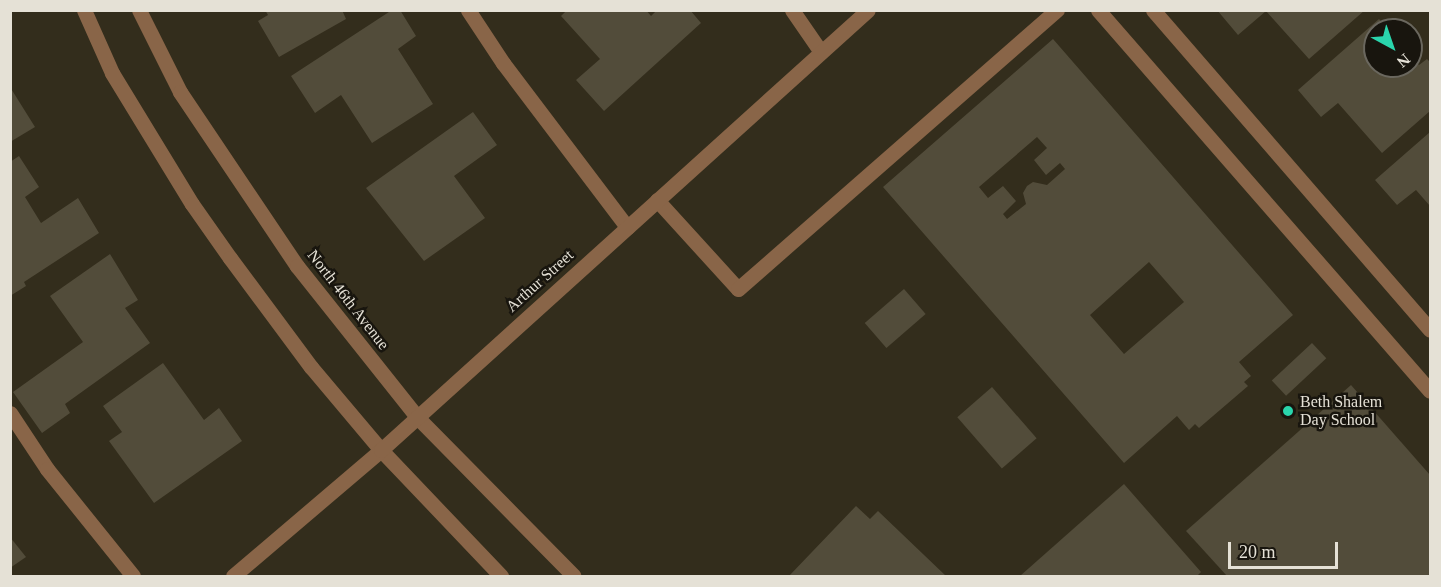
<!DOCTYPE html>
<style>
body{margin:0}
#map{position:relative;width:1441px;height:587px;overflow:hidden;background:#332d1c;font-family:Georgia,serif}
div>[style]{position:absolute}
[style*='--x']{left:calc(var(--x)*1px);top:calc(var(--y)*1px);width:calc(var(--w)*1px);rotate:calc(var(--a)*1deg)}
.building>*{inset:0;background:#524c3a;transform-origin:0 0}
.minor>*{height:15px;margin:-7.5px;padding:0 7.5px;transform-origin:7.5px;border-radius:7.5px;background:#896548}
.dots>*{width:16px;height:16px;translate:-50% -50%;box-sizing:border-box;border:3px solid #18150e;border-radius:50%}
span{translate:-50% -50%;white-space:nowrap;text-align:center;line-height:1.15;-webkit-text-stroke:5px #18150e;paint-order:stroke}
.street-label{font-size:16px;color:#e5e1d6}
.poi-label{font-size:16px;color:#e5e1d6}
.left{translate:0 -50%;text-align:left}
.frame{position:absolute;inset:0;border:12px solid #e5e1d6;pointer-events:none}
.north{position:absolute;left:1363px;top:18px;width:60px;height:60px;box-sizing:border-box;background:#18150e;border:2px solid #6a675e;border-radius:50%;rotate:140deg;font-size:16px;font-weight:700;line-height:24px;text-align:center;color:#e5e1d6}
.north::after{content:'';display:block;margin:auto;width:21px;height:27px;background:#2ad5ac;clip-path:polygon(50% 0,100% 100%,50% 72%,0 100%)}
.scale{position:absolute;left:1228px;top:542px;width:110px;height:27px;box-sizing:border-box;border:3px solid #e5e1d6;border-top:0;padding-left:8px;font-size:18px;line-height:21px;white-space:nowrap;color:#e5e1d6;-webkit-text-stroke:4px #18150e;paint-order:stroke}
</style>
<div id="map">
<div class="building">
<div style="clip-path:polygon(265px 10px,342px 10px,346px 19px,279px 57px,258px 21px,268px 15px)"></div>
<div style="clip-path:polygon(392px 10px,400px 10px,416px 36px,398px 49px,433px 104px,372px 143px,341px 95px,315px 113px,291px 76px)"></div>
<div style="clip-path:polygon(567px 10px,646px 10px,651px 16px,657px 10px,690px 10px,701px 23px,604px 111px,576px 80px,600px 59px,561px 16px)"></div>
<div style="clip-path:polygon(1217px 10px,1365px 10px,1309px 59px,1266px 11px,1238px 35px)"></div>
<div style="clip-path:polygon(1379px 19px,1389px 30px,1375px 30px,1375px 66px,1411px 66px,1411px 56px,1419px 65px,1427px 59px,1430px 62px,1430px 111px,1382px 153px,1338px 103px,1321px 117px,1298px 90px)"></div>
<div style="clip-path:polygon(evenodd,1053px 39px,1293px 315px,1239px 362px,1251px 376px,1244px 382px,1248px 386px,1199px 428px,1195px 424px,1189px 430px,1177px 416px,1124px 463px,883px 187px,1053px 39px,1037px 137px,1047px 148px,1034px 160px,1046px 175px,1060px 163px,1065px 169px,1047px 185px,1033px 182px,1027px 186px,1023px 193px,1026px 204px,1007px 219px,1003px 214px,1016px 201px,1003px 186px,988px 198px,979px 187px,1037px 137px,1053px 39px,1149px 262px,1184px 302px,1124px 354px,1090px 315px,1149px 262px)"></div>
<div style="clip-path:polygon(10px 87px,35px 127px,10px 142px)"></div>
<div style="clip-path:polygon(473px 112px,497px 145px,454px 176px,485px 218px,424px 261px,366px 188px)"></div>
<div style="clip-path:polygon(1430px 132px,1430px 206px,1416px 190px,1397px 205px,1375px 180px)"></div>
<div style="clip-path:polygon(19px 156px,39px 187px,25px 197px,41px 223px,78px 198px,99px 233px,24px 282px,26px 286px,10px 296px,10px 162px)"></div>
<div style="clip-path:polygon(110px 254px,138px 300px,125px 308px,150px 343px,65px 404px,70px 413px,42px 433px,13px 392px,83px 342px,50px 296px)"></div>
<div style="left:904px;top:289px;width:33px;height:52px;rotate:49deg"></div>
<div style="left:1312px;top:343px;width:21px;height:55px;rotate:47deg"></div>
<div style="clip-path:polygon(163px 363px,204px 420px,219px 408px,242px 441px,154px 503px,109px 441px,122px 432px,103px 406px)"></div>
<div style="clip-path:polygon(1351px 385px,1430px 475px,1430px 576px,1227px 576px,1186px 531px)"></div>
<div style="left:992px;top:387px;width:68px;height:46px;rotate:49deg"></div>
<div style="clip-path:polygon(1124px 484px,1201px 572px,1197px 576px,1020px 576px)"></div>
<div style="clip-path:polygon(856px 506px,870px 519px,878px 511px,946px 576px,789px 576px)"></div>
<div style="clip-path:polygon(10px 537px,26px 557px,10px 568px)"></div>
</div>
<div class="minor">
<div style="--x:84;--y:10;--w:69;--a:66"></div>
<div style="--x:112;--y:73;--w:153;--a:58.6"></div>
<div style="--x:192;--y:204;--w:66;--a:54.9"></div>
<div style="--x:230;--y:258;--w:136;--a:53.4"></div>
<div style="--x:311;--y:367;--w:109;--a:49.9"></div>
<div style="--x:381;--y:450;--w:174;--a:46.4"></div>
<div style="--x:139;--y:10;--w:92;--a:63.4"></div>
<div style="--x:180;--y:92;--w:210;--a:56.1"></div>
<div style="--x:297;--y:266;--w:193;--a:51.5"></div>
<div style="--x:417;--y:417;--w:223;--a:45.4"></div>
<div style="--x:468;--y:10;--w:64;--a:56.6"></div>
<div style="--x:503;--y:63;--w:206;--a:52.9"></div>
<div style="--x:792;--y:10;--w:51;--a:55.4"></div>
<div style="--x:1098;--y:10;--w:505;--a:48.93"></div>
<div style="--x:1153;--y:10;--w:423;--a:49.1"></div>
<div style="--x:657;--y:200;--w:120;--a:47.7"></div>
<div style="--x:738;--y:289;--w:424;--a:-41.2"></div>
<div style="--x:10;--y:413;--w:67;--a:56.5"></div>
<div style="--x:47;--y:469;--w:137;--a:51.2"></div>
<div style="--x:233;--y:576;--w:194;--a:-40.4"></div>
<div style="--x:381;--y:450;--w:656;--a:-42.1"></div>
</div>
<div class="dots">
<div style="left:1288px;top:411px;background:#2ad5ac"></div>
</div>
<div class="street-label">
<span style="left:540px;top:281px;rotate:-42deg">Arthur Street</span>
<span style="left:348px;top:300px;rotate:52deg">North 46th Avenue</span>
</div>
<div class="poi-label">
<span class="left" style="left:1300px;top:411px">Beth Shalem<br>Day School</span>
</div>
<div class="frame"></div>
<div class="north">N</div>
<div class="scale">20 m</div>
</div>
